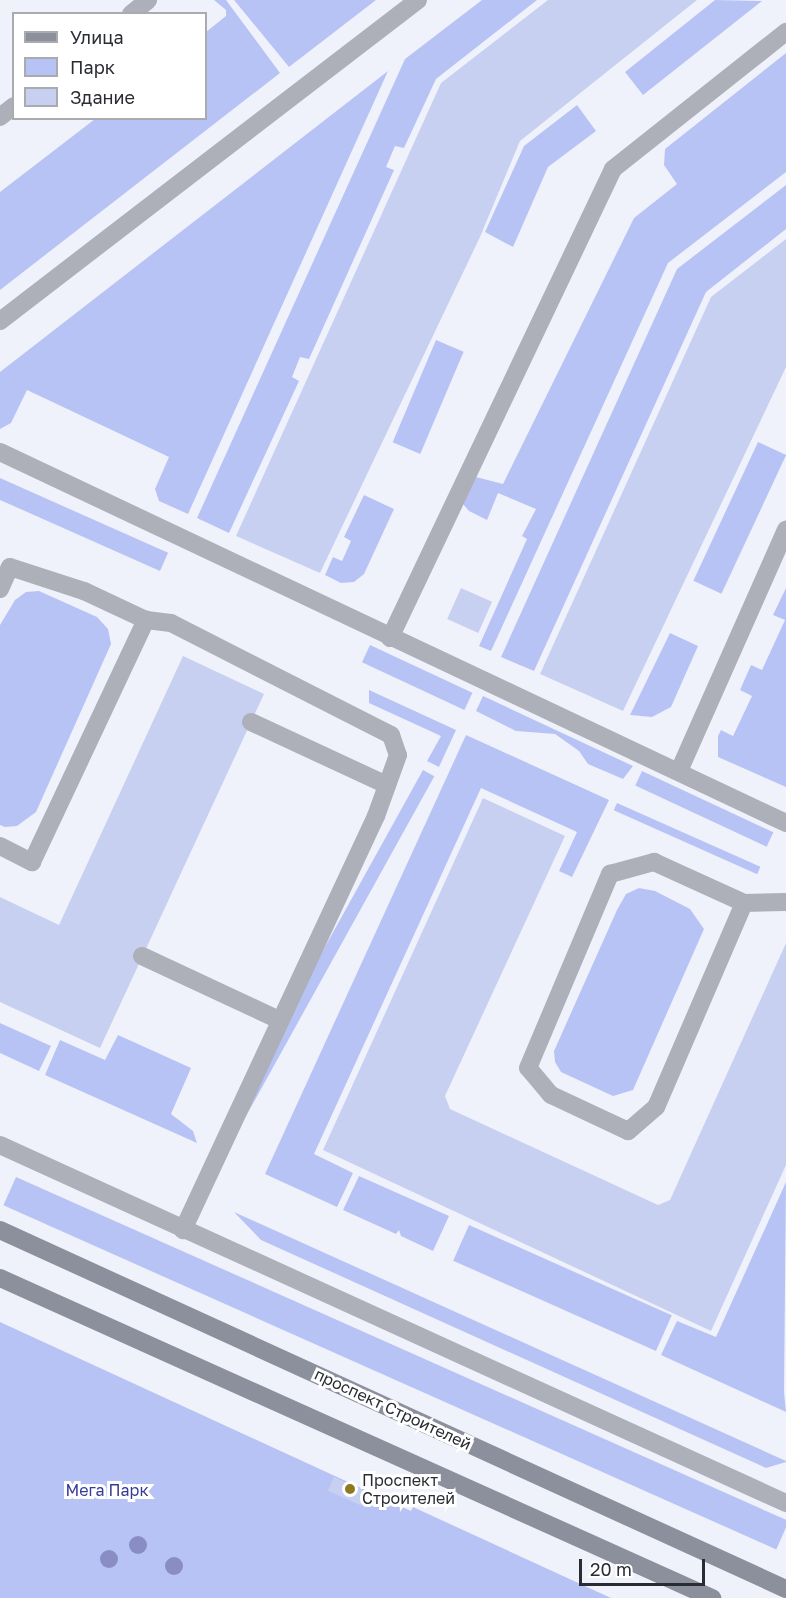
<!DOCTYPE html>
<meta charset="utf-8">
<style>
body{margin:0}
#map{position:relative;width:786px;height:1598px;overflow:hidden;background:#f0f2fb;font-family:"Golos Text",sans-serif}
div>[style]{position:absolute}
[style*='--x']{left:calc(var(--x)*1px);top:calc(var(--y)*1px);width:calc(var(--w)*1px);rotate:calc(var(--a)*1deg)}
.green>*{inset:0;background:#b8c3f5;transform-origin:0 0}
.building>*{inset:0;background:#c8d0f1;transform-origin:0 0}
.lane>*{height:18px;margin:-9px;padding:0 9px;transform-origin:9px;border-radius:9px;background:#adb0b9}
.street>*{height:18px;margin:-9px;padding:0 9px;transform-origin:9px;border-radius:9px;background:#adb0b9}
.secondary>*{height:18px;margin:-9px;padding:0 9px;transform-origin:9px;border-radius:9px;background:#8c8f9c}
.trees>*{width:18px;height:18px;margin:-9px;border-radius:50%;background:#898dc3}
.dots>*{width:16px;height:16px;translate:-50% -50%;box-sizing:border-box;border:3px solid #fff;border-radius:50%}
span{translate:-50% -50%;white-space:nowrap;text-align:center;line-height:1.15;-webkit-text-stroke:6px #fff;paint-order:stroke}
.street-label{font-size:16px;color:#2a2c34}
.poi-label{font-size:16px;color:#2a2c34}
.left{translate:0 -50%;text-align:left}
.park-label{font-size:16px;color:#353b96}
.legend{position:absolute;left:12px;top:12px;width:195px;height:108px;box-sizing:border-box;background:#fff;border:2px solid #aaabae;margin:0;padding:8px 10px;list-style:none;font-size:18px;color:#2a2c34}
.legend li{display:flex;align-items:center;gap:12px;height:30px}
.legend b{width:30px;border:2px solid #aaabae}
.scale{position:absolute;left:579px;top:1559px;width:126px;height:27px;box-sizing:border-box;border:3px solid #2a2c34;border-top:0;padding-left:8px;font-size:18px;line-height:21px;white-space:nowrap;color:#2a2c34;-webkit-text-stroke:4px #fff;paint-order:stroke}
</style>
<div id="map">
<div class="green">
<div style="clip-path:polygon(214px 0,226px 0,280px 73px,0 290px,0 192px,95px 119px,206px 118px,206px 32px,226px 16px,226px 10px)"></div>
<div style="clip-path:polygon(234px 0,376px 0,289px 67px)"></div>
<div style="clip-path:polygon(482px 0,537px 0,436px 79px,404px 148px,395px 146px,386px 167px,394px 170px,309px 359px,300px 357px,292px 377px,299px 381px,229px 533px,197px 518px,405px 59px)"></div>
<div style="clip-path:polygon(715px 0,762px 1px,643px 95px,625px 72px)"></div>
<div style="clip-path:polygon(786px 53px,786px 172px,668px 263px,491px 651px,479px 646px,527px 539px,522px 536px,536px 509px,498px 493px,487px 520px,469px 511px,463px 504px,476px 477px,503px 484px,634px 218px,677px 184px,664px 165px,665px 149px)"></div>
<div style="clip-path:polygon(388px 71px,188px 514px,159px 501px,155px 489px,169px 457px,27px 390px,11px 423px,0 429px,0 372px)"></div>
<div style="clip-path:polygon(577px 105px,596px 131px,548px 167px,513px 247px,485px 232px,524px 146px)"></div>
<div style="clip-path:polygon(786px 185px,786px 229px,706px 292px,534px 671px,501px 657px,677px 269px)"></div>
<div style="left:436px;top:340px;width:30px;height:111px;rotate:23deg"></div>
<div style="left:758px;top:442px;width:31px;height:153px;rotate:25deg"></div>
<div style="left:0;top:478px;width:184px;height:20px;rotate:24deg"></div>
<div style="clip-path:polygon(364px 495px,394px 509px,364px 574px,354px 582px,341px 583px,325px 575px,333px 557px,342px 561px,351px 541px,344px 537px)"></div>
<div style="clip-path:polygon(786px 588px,786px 787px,718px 757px,718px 736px,721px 730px,733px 736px,752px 696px,740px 690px,751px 665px,762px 670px,785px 620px,773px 615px)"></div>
<div style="clip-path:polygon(39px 591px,97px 617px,108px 629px,111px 644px,36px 812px,17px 826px,5px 827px,0 825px,0 625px,15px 600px,26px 592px)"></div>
<div style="clip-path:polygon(670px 633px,698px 646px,671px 707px,652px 717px,630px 715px)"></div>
<div style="left:370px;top:645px;width:113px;height:19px;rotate:25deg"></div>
<div style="clip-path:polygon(369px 690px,456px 730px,439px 767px,427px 761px,441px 736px,369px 703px)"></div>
<div style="clip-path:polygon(483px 696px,633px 766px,623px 779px,588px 764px,579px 751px,555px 734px,516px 731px,476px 711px)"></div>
<div style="clip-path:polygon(466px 735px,609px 800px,572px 877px,559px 871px,577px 832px,481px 788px,314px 1154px,353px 1173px,337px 1207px,265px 1174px)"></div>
<div style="left:423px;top:770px;width:13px;height:432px;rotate:29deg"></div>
<div style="left:642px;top:771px;width:145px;height:16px;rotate:25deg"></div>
<div style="left:617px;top:803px;width:157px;height:8px;rotate:24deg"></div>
<div style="clip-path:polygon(639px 888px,655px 891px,690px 909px,704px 929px,633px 1090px,613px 1096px,561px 1072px,555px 1062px,554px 1051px,617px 910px,626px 894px)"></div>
<div style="clip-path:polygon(0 1023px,51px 1046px,39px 1071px,0 1053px)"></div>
<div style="clip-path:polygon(118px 1035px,191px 1068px,171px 1114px,193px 1131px,197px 1143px,45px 1075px,60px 1040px,105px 1060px)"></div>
<div style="clip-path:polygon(359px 1176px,449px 1216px,433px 1251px,401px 1236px,399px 1230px,396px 1234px,343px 1210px)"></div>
<div style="left:16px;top:1177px;width:846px;height:31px;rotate:24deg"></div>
<div style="clip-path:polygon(786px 1182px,784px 1392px,786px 1412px,661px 1355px,677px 1321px,716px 1337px)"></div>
<div style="clip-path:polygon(234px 1212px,786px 1461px,786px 1462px,766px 1468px,261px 1240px)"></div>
<div style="left:469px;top:1225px;width:222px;height:39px;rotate:24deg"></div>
<div style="clip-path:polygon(0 1322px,411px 1511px,413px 1507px,611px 1598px,0 1598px)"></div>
</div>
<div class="building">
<div style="clip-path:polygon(548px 0,697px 0,520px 141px,480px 237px,320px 573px,236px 536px,441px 83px)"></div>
<div style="clip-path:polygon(786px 239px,786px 367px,623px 711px,540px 674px,711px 297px)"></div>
<div style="left:461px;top:588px;width:34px;height:34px;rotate:24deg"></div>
<div style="clip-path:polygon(183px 656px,264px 694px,100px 1048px,0 1002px,0 897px,59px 925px)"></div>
<div style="clip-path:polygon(483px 798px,565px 836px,445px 1096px,450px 1109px,658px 1205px,670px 1200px,786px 943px,786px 1165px,711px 1331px,323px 1150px)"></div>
<div style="left:334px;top:1477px;width:36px;height:15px;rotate:24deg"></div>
</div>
<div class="lane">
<div style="--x:131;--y:14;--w:22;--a:-39"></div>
<div style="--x:0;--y:117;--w:18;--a:-38"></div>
<div style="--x:0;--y:452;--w:869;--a:25.27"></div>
<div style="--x:0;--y:589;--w:24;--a:-66"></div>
<div style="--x:10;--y:567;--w:78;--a:18"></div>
<div style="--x:84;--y:591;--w:68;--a:25.1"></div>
<div style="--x:146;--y:620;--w:25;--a:7"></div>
<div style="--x:171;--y:623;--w:247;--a:27"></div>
<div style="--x:391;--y:735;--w:21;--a:71"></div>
<div style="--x:398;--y:755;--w:65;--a:109.8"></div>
<div style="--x:376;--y:816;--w:457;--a:115"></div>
<div style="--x:390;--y:638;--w:519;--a:-64.57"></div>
<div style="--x:613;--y:169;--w:221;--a:-38.4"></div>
<div style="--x:251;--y:722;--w:150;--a:24.9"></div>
<div style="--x:679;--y:771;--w:264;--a:-66.1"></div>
<div style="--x:0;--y:846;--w:36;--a:27"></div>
<div style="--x:32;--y:862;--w:268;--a:-64.8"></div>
<div style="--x:744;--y:903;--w:222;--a:113.3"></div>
<div style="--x:656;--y:1107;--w:37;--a:139"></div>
<div style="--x:628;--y:1131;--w:85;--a:-154.9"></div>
<div style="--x:551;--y:1095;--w:35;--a:-130"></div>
<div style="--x:528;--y:1068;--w:211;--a:-67.1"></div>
<div style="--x:610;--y:874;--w:46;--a:-15.3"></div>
<div style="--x:654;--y:862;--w:99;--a:24.5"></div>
<div style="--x:744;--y:903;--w:42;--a:-1.4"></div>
<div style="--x:142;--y:956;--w:151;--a:25"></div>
</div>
<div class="street">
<div style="--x:0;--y:321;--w:527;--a:-37.52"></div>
<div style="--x:0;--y:1145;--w:864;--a:24.49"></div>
</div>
<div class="secondary">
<div style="--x:0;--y:1230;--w:864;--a:24.55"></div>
<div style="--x:0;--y:1278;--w:781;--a:24.2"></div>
</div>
<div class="trees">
<div style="left:138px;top:1545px"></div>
<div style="left:109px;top:1559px"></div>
<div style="left:174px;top:1566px"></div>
</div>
<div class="dots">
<div style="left:350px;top:1489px;background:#8f791f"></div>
</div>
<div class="street-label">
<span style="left:393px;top:1409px;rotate:25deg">проспект Строителей</span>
</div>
<div class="poi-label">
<span class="left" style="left:362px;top:1489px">Проспект<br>Строителей</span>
</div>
<div class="park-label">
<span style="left:107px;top:1490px">Мега Парк</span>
</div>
<ul class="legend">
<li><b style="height:8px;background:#8c8f9c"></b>Улица</li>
<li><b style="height:16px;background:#b8c3f5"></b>Парк</li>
<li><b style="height:16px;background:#c8d0f1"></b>Здание</li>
</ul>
<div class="scale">20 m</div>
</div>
